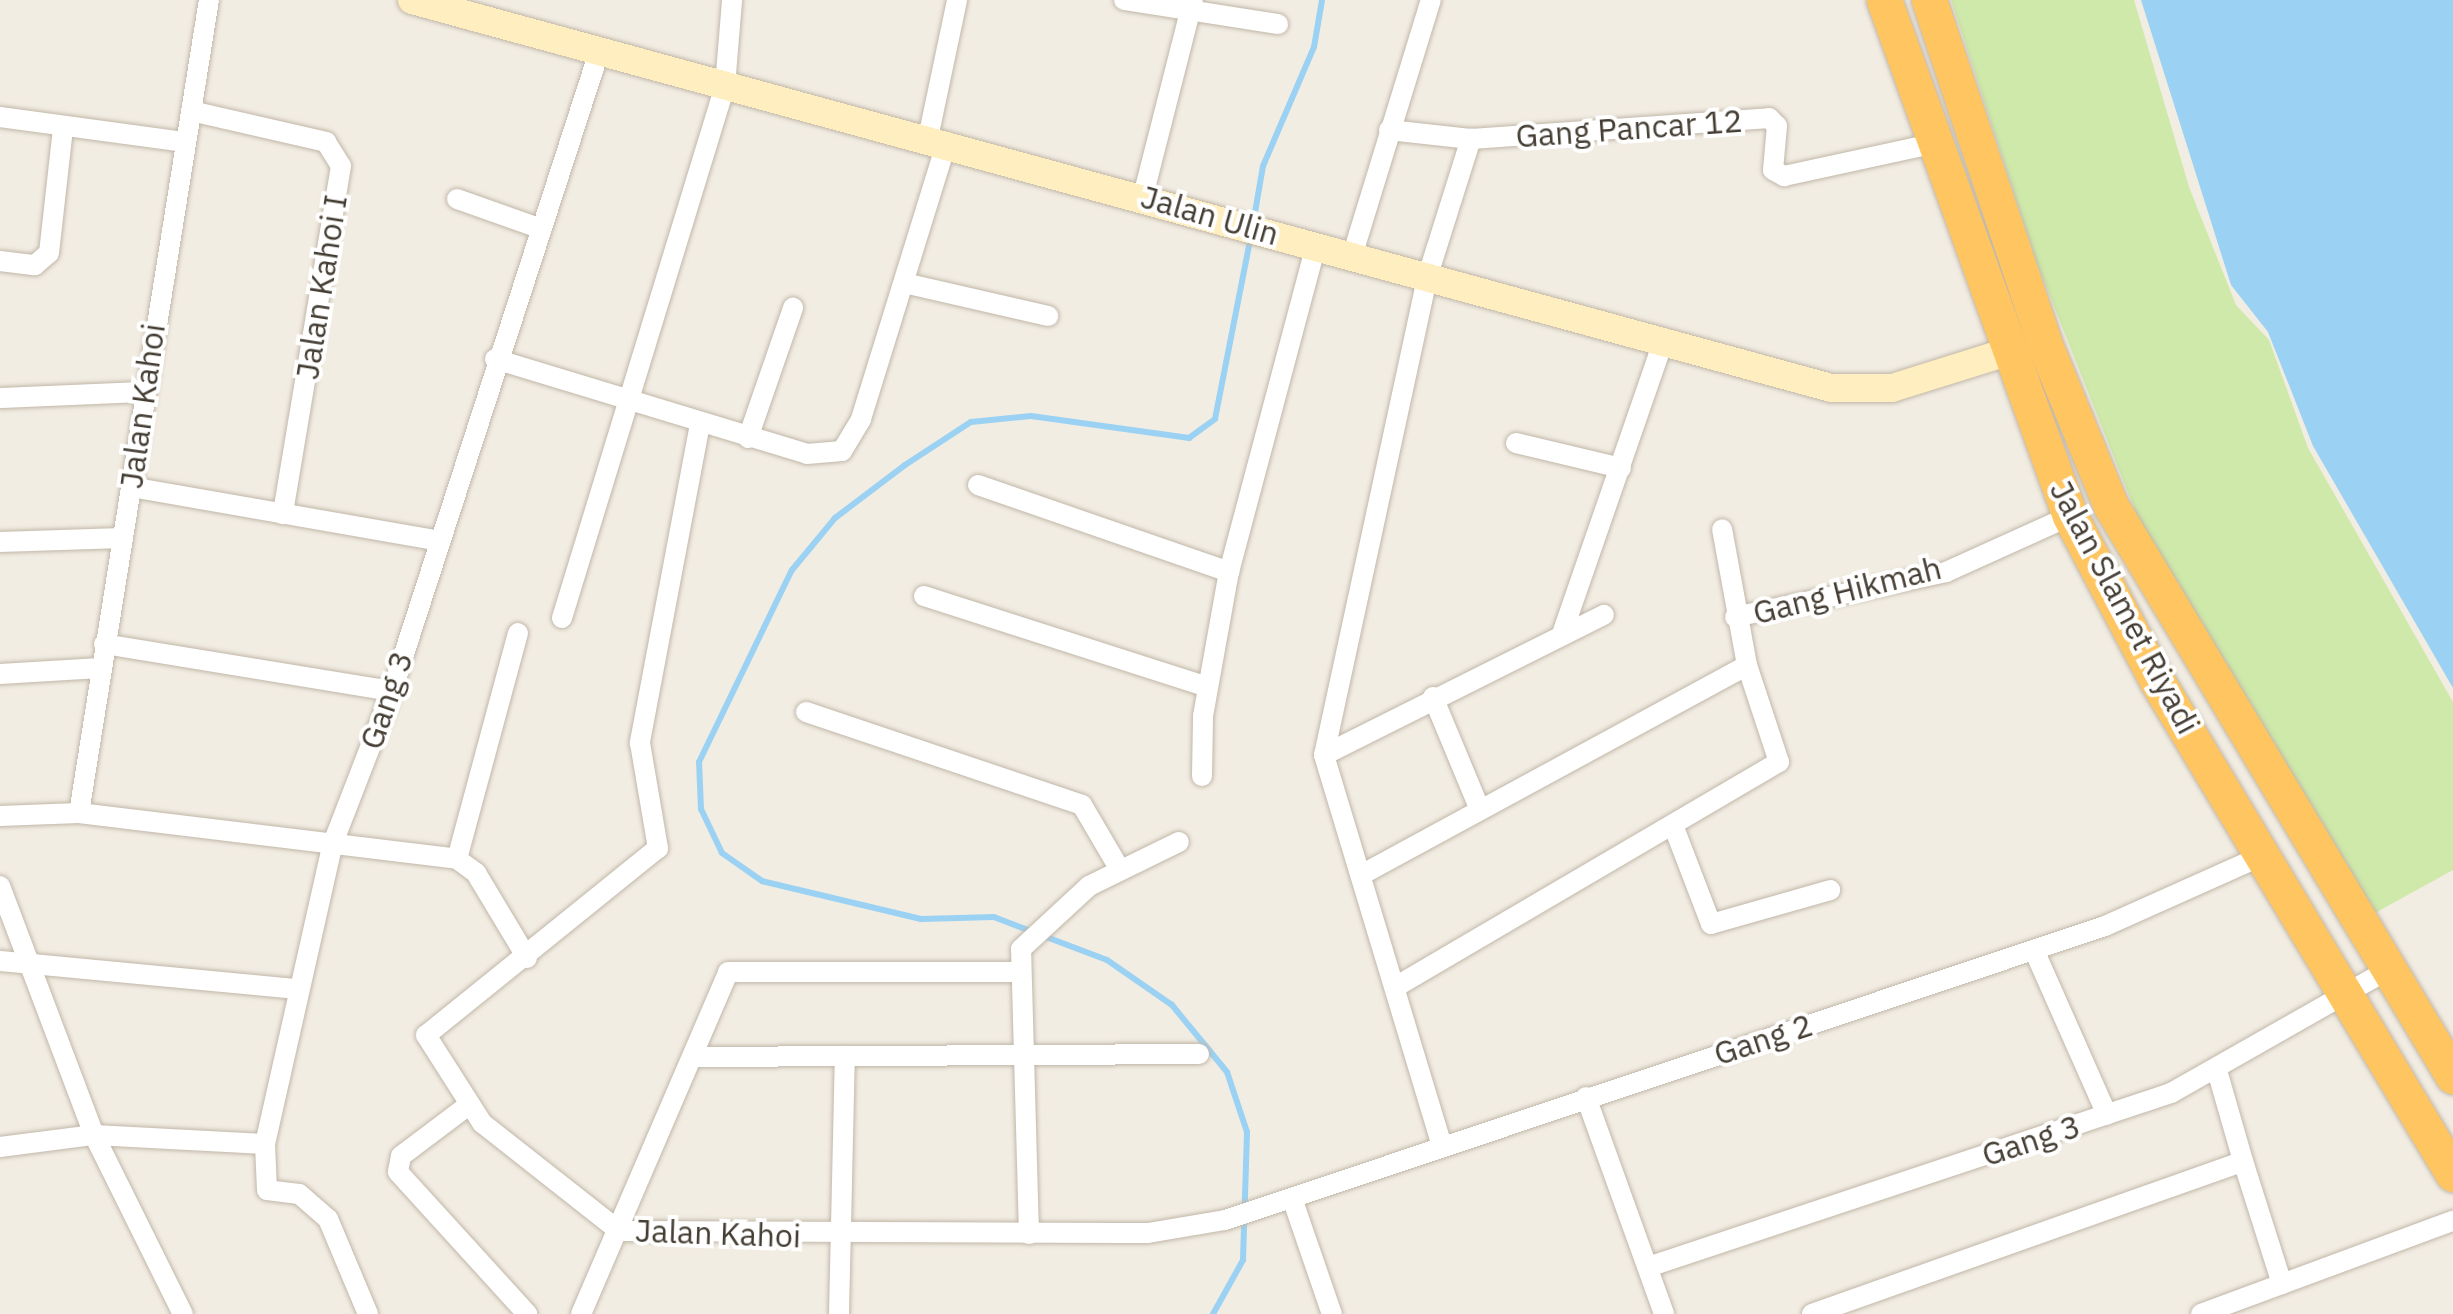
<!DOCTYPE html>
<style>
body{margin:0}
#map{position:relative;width:2453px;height:1314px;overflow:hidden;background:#f2ede3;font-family:"IBM Plex Sans",sans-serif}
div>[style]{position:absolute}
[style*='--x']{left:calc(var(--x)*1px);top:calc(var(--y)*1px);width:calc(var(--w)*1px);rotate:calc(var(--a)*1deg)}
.green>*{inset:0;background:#cee9a9}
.water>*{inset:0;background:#9bd2f3}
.stream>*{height:6px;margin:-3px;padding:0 3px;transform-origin:3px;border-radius:3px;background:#9bd2f3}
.roads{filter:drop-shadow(0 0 2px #c1b7a8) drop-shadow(0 0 2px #c1b7a8)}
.street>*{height:20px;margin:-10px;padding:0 10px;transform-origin:10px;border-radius:10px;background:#fff}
.secondary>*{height:28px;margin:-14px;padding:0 14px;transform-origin:14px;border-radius:14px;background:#ffeec0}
.highway>*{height:35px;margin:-17.5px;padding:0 17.5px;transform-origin:17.5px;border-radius:17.5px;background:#ffc561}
span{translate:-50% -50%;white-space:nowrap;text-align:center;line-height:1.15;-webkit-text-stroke:8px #fff;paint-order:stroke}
.street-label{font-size:32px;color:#443d33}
</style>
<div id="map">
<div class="green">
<div style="clip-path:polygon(1951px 0,2134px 0,2189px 187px,2236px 305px,2269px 340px,2308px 448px,2453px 702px,2453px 870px,2375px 913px,2150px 548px,2036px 261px)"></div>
</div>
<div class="water">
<div style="clip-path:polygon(2141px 0,2453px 0,2453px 688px,2313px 446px,2268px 332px,2231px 285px)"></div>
</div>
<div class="stream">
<div style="--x:1253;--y:224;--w:59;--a:-80.2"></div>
<div style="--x:1263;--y:166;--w:129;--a:-66.8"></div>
<div style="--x:1314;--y:47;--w:48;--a:-80.3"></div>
<div style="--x:1213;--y:1314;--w:62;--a:-60.9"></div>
<div style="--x:1243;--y:1260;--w:128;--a:-88.2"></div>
<div style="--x:1247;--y:1132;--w:63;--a:-108.4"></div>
<div style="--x:1227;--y:1072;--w:87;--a:-129.4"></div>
<div style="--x:1172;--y:1005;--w:79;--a:-145.3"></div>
<div style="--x:1107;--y:960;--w:121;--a:-159.2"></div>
<div style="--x:994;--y:917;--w:73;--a:178.4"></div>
<div style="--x:921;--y:919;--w:163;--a:-166.6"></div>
<div style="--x:762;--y:881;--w:49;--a:-145"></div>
<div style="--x:722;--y:853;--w:49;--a:-115.5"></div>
<div style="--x:701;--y:809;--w:47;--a:-92.4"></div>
<div style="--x:699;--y:762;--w:213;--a:-64.2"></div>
<div style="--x:792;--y:570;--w:67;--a:-50.4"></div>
<div style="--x:835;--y:518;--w:88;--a:-37.1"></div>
<div style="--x:905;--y:465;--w:79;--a:-33.1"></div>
<div style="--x:971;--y:422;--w:60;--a:-5.7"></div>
<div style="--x:1031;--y:416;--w:160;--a:7.9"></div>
<div style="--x:1189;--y:438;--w:32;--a:-36"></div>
<div style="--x:1215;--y:419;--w:187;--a:-78.9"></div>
</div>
<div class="roads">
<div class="street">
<div style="--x:1124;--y:0;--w:156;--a:8.9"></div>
<div style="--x:191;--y:111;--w:139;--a:12.9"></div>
<div style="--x:326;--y:142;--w:28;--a:58"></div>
<div style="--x:341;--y:166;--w:353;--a:99.5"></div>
<div style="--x:0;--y:117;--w:187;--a:7.7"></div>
<div style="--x:1389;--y:130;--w:82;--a:6.3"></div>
<div style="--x:1471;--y:139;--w:299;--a:-4"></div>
<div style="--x:1769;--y:118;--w:11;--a:45"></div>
<div style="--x:1777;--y:126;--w:44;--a:95.2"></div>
<div style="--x:1773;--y:170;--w:13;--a:29"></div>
<div style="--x:1784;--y:176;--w:151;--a:-12.2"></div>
<div style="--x:928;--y:138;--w:141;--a:-78.1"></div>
<div style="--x:1143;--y:196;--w:202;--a:-75.7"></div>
<div style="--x:457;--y:199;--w:87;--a:19.5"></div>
<div style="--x:1353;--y:253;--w:265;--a:-72.9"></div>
<div style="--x:0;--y:261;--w:35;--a:7"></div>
<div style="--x:35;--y:265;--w:18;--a:-41"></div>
<div style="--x:49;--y:253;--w:126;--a:-83.6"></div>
<div style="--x:904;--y:283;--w:148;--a:12.9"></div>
<div style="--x:495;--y:359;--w:326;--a:16.9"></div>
<div style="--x:807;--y:454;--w:35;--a:-5"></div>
<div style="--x:842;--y:451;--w:37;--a:-59"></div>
<div style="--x:861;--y:419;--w:290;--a:-72.8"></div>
<div style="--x:0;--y:398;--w:143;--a:-2.4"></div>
<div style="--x:700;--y:424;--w:325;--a:100.7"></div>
<div style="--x:640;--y:743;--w:107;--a:80.3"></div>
<div style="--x:658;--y:848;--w:298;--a:141.1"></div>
<div style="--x:426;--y:1035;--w:104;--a:57.5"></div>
<div style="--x:482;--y:1123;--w:174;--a:38.2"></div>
<div style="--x:619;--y:1231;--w:529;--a:0.22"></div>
<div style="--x:1148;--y:1233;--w:78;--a:-9.6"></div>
<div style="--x:1225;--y:1220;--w:928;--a:-18.47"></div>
<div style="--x:2105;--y:926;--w:174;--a:-24.1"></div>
<div style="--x:748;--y:438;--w:138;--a:-70.9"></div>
<div style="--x:1516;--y:443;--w:108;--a:13.4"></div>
<div style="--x:978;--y:485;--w:266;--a:19.1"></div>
<div style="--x:131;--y:487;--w:309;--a:9.9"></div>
<div style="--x:0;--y:542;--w:122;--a:-1.9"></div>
<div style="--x:924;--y:596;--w:298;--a:17.8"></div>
<div style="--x:1735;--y:617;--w:216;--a:-12"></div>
<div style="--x:1946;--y:572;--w:136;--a:-24.3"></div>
<div style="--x:562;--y:618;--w:556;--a:-72.97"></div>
<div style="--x:725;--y:86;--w:86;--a:-85.3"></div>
<div style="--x:1563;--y:631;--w:306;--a:-70.9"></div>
<div style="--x:104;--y:644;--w:292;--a:9.3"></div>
<div style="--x:0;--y:674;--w:100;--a:-3.4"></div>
<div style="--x:1433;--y:697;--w:122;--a:67.4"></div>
<div style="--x:806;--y:712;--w:291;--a:18.6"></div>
<div style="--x:1082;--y:805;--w:73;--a:59.6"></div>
<div style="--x:1324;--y:755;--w:313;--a:-26.6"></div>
<div style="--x:1202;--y:776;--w:60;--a:-89"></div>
<div style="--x:1203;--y:716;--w:146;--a:-79.8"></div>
<div style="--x:1229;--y:572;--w:338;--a:-75.1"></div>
<div style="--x:79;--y:813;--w:823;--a:-80.92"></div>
<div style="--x:0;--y:816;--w:79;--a:-2.2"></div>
<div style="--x:79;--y:813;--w:381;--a:6.9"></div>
<div style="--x:457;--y:859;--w:24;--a:36"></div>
<div style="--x:476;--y:873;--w:99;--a:59"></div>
<div style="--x:1673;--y:825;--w:106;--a:69"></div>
<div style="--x:1711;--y:924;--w:124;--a:-15.9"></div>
<div style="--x:457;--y:859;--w:234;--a:-74.9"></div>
<div style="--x:1361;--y:875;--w:439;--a:-28.5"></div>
<div style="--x:0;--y:886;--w:266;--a:69.3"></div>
<div style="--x:94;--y:1135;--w:200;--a:63.6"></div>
<div style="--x:2034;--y:950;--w:180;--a:66.1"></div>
<div style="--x:0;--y:961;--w:297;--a:5.4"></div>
<div style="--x:1397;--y:986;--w:443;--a:-30.4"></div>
<div style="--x:1779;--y:762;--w:102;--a:-108.3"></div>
<div style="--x:1747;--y:665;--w:138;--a:-100.4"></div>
<div style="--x:696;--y:1057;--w:503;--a:-0.34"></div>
<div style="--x:1586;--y:1097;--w:231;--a:70.2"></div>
<div style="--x:466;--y:1107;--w:81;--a:143"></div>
<div style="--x:401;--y:1156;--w:16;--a:101"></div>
<div style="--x:398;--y:1172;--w:192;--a:47.7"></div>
<div style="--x:1442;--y:1146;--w:408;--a:-106.8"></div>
<div style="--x:1324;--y:755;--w:491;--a:-77.8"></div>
<div style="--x:1428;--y:275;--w:143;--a:-72.5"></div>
<div style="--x:0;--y:1147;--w:95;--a:-7.3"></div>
<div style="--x:94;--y:1135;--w:171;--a:3"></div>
<div style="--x:2243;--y:1161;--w:129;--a:72.4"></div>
<div style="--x:1293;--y:1201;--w:120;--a:71"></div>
<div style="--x:1029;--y:1234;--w:285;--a:-91.6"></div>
<div style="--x:1021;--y:949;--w:93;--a:-42.8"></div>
<div style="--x:1089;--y:886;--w:100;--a:-26.1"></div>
<div style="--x:1648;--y:1267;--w:551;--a:-18.4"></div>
<div style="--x:2171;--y:1093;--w:255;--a:-29.6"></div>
<div style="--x:368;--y:1314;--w:103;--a:-112.8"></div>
<div style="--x:328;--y:1219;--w:38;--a:-139"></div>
<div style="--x:299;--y:1194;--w:32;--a:-173"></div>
<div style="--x:267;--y:1190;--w:46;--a:-92.5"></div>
<div style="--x:265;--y:1144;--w:309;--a:-77.3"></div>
<div style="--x:333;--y:843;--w:163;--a:-68.8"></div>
<div style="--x:392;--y:691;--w:672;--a:-72.05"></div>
<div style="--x:581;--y:1314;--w:372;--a:-66.7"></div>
<div style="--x:728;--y:972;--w:292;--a:0"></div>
<div style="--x:839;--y:1314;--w:258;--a:-88.7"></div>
<div style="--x:1812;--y:1314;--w:457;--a:-19.5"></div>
<div style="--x:2243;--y:1161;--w:91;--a:-106"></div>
<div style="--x:2201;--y:1314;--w:269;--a:-20.3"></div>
</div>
<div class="secondary">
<div style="--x:412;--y:0;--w:1471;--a:15.29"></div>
<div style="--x:1831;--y:388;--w:61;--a:0"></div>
<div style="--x:1892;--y:388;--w:121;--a:-17.4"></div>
</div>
<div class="highway">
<div style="--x:1884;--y:0;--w:548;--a:70.18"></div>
<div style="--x:2070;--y:516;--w:187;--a:62.2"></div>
<div style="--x:2157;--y:681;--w:575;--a:59.02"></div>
<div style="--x:1929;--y:0;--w:369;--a:71.4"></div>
<div style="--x:2047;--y:350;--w:169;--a:67.7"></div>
<div style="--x:2111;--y:506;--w:665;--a:59.04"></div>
</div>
</div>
<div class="street-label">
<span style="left:1629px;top:128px;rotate:-4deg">Gang Pancar 12</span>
<span style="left:1210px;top:215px;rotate:16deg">Jalan Ulin</span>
<span style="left:321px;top:287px;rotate:-81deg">Jalan Kahoi I</span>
<span style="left:142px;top:406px;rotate:-82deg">Jalan Kahoi</span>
<span style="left:1847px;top:590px;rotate:-14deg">Gang Hikmah</span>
<span style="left:2125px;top:607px;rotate:62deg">Jalan Slamet Riyadi</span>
<span style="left:386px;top:700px;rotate:-71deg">Gang 3</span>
<span style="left:1763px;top:1039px;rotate:-18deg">Gang 2</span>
<span style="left:2031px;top:1140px;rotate:-18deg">Gang 3</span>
<span style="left:718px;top:1233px;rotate:2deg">Jalan Kahoi</span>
</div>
</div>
